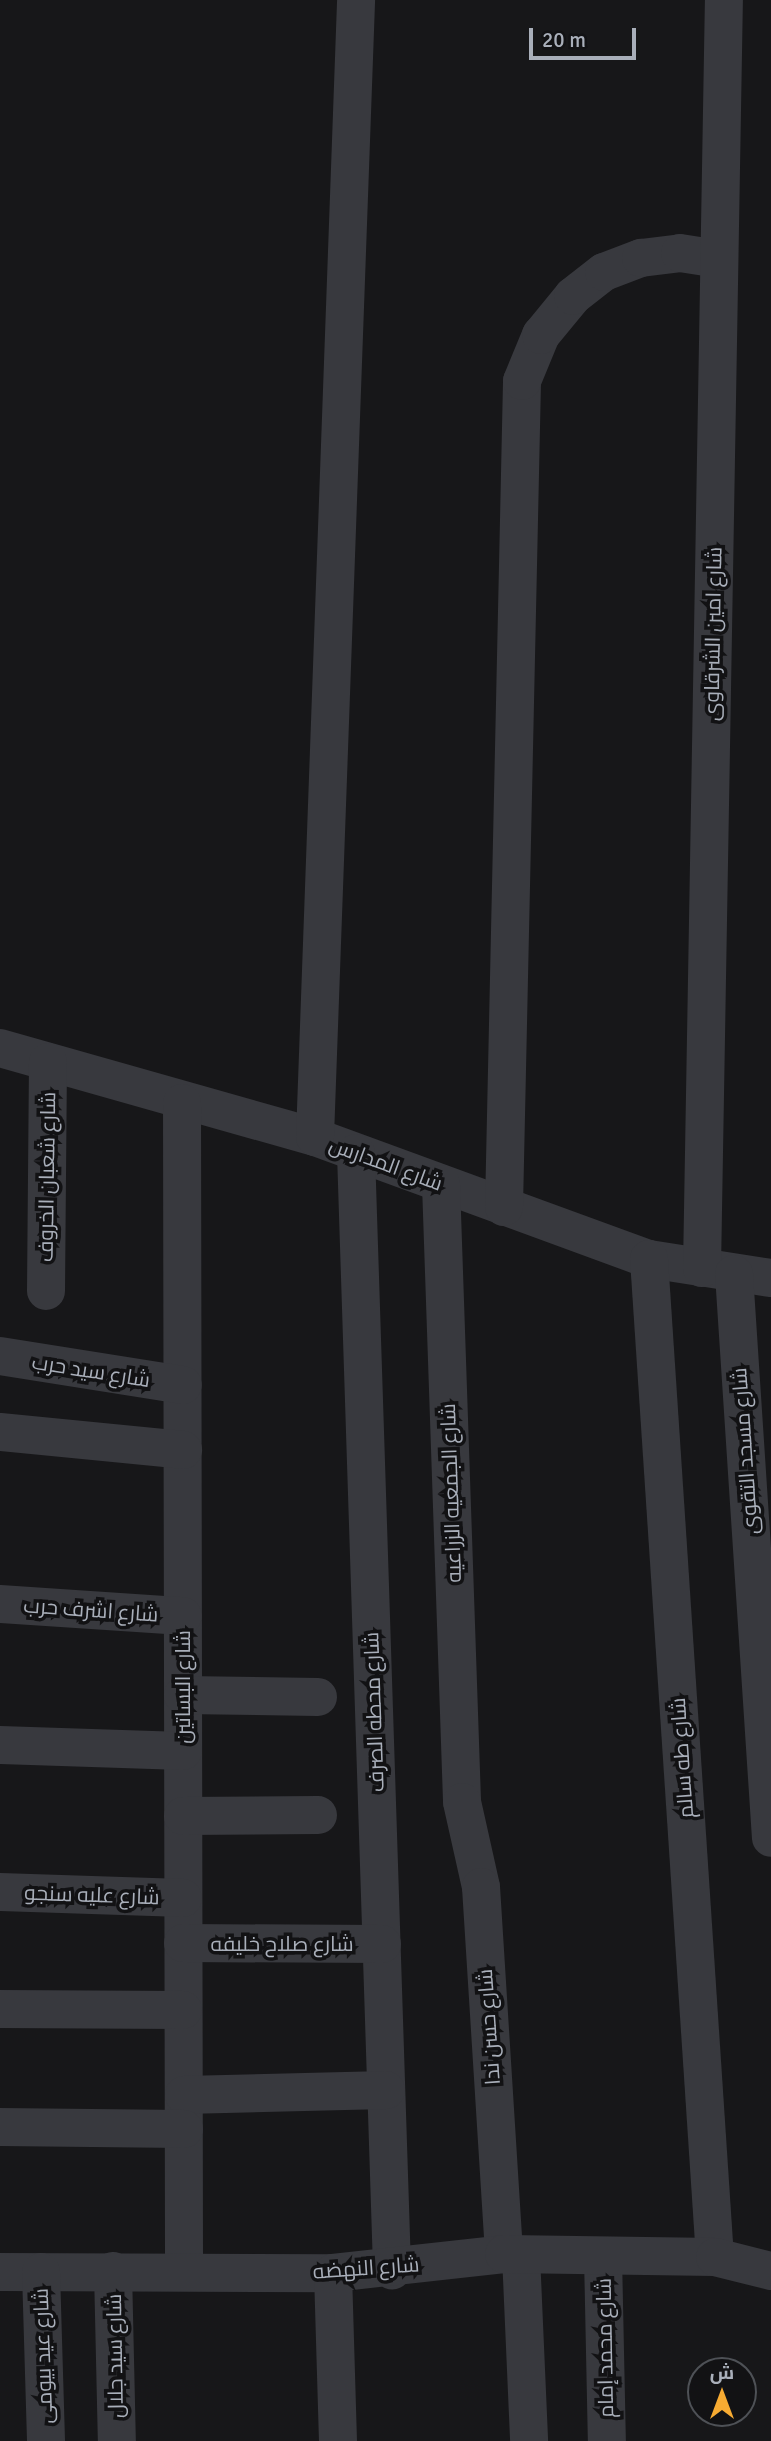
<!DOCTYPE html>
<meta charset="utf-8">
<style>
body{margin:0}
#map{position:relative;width:771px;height:2441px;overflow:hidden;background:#171719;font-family:Signika,Cairo,sans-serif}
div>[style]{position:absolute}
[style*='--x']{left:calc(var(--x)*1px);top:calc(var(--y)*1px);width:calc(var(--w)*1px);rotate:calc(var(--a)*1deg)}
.minor>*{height:38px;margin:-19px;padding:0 19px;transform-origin:19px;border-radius:19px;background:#38393e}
span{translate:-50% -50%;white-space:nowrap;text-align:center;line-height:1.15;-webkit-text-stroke:7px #121214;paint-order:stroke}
.street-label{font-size:21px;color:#a9afba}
.north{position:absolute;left:687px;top:2357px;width:70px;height:70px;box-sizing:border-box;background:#121214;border:2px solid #4e5156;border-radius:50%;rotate:0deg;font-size:19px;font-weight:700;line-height:28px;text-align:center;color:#a9afba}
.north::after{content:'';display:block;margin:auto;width:24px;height:32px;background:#f7ab32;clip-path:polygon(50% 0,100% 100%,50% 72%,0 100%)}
.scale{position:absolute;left:529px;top:28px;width:107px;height:32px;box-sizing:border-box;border:4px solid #a9afba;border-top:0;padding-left:9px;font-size:21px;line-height:24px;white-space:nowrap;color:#a9afba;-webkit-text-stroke:5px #121214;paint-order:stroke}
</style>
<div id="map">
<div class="minor">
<div style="--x:0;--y:1048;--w:327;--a:15.8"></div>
<div style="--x:315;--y:1137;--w:356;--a:20.1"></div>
<div style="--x:649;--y:1259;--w:123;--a:8.9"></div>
<div style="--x:182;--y:1103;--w:1168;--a:89.9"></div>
<div style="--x:315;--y:1137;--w:1138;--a:-87.93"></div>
<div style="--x:356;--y:1153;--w:1118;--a:88.15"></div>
<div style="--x:441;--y:1184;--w:618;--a:88.05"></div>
<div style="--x:462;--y:1802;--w:87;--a:77.4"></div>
<div style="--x:481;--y:1887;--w:368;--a:86.4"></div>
<div style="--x:504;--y:1207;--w:826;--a:-88.75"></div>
<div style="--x:522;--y:381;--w:50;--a:-67.6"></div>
<div style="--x:541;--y:335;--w:50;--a:-50.6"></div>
<div style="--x:573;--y:296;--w:39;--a:-38"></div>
<div style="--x:604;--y:272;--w:40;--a:-21"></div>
<div style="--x:641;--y:258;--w:39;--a:-7"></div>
<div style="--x:680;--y:253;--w:39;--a:9"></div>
<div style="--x:649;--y:1259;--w:1000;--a:86.22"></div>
<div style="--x:702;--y:1268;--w:1268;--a:-89.01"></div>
<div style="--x:734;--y:1274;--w:565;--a:86.25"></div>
<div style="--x:46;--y:1291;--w:229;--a:-89.5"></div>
<div style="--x:0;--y:1356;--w:185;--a:9"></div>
<div style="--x:0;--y:1432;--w:184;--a:5.6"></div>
<div style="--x:0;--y:1604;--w:183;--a:3.8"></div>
<div style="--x:183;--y:1695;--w:135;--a:0.8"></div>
<div style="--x:0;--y:1745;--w:183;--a:1.9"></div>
<div style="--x:183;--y:1816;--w:135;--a:-0.4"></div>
<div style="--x:0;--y:1892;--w:183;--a:1.9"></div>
<div style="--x:183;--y:1943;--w:199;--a:0.3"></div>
<div style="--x:0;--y:2009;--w:183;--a:0.3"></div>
<div style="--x:184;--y:2095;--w:202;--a:-1.4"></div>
<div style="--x:0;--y:2127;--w:184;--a:0.6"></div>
<div style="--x:521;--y:2255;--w:186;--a:87.5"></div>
<div style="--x:603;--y:2256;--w:185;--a:88.8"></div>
<div style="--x:113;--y:2271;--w:170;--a:88.7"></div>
<div style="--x:0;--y:2272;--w:333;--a:0.2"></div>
<div style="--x:333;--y:2273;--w:172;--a:-6.3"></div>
<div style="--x:504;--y:2254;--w:211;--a:0.8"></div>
<div style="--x:715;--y:2257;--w:58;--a:14"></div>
<div style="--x:41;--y:2272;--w:169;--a:88.3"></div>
<div style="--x:333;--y:2273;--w:168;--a:88.3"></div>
</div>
<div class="street-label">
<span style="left:713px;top:634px;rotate:-89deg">شارع امين الشرقاوى</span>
<span style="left:386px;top:1164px;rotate:20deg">شارع المدارس</span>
<span style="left:47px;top:1177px;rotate:-89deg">شارع شعبان الخروف</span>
<span style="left:91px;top:1371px;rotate:9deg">شارع سيد حرب</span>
<span style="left:745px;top:1451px;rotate:-94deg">شارع مسجد التقوى</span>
<span style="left:451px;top:1493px;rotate:-92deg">شارع الجمعيه الزراعيه</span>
<span style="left:91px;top:1610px;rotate:4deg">شارع اشرف حرب</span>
<span style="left:183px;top:1687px;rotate:-90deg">شارع البساتين</span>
<span style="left:374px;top:1712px;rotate:-92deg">شارع محطه الصرف</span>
<span style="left:682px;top:1758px;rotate:-94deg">شارع طه سالم</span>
<span style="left:92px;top:1895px;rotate:2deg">شارع عليه سنجو</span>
<span style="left:282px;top:1944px">شارع صلاح خليفه</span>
<span style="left:489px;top:2027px;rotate:-94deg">شارع حسن ندا</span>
<span style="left:366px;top:2268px;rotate:-4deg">شارع النهضه</span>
<span style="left:605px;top:2348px;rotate:-91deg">شارع محمد إمام</span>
<span style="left:43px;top:2356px;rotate:-92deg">شارع عيد بيومى</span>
<span style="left:115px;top:2356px;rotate:-91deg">شارع سيد جلال</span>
</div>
<div class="north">ش</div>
<div class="scale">20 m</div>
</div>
